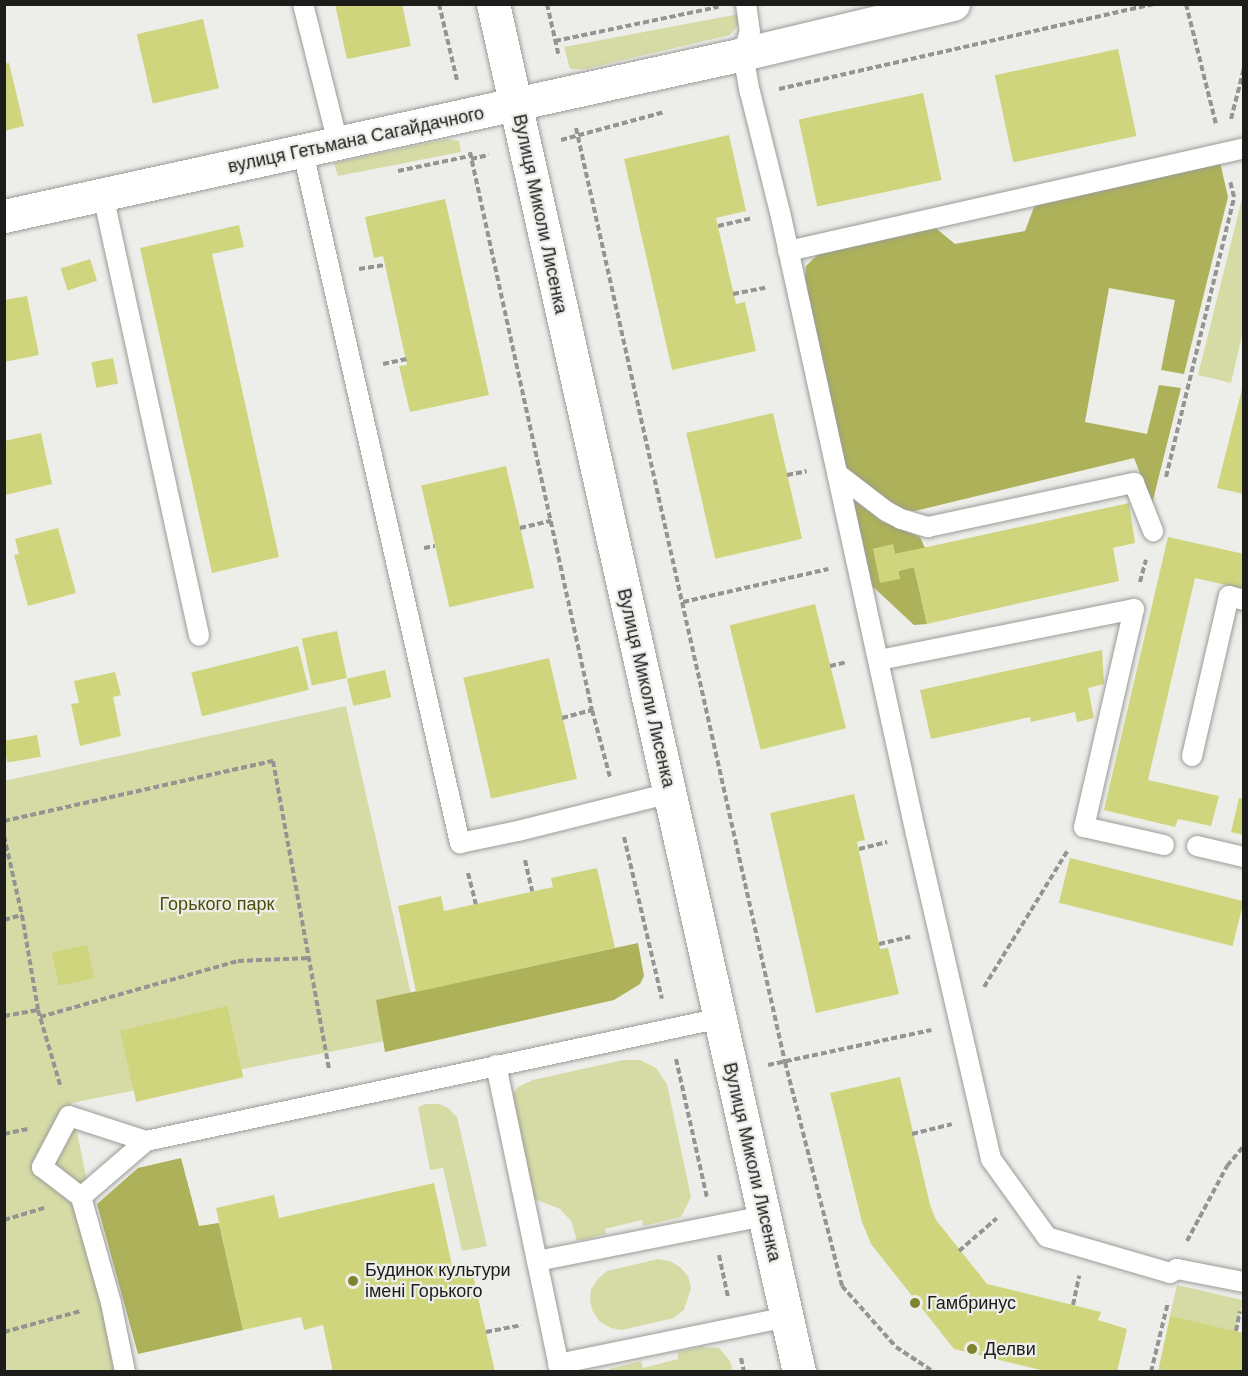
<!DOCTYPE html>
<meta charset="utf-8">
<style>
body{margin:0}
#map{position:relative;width:1248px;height:1376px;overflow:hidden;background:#edeeea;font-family:Helvetica,sans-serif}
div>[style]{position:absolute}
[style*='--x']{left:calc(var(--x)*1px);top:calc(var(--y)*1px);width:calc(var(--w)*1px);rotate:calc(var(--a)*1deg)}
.green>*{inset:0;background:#d6dba6;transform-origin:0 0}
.forest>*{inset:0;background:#adb159}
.building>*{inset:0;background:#cfd57c;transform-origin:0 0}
.path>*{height:4px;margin-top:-2px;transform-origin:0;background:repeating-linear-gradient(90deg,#949592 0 6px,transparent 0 9px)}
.roads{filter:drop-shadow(0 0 2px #9a9b97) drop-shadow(0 0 2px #9a9b97)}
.service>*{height:20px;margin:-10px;padding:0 10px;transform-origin:10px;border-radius:10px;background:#fff}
.minor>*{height:33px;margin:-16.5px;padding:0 16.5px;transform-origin:16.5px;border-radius:16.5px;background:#fff}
.tertiary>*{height:33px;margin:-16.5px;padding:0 16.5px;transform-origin:16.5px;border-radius:16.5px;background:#fff}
.dots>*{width:16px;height:16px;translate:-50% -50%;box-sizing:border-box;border:3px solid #edeeea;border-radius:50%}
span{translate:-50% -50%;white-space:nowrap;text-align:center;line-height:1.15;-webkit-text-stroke:4.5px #edeeea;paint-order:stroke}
.street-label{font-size:18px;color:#1c1d1b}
.park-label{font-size:18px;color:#4c4e08}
.poi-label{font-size:18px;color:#1c1d1b}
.left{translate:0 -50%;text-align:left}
.frame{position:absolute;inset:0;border:6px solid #1c1d1b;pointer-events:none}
</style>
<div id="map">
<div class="green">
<div style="clip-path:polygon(739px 14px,738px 25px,730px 35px,585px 69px,570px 69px,564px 47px)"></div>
<div style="clip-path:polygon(447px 139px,459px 141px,461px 152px,338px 176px,334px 163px)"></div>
<div style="clip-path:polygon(1242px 199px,1243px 331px,1231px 383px,1198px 375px)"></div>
<div style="clip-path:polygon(346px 706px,420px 1034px,71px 1103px,126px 1371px,5px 1371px,4px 781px)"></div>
<div style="clip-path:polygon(623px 1060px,640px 1060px,656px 1068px,667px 1084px,691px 1197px,681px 1217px,643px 1226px,642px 1220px,605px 1229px,606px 1234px,577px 1241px,571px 1221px,560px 1209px,532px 1198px,510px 1098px,518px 1087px,533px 1080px)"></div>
<div style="clip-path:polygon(426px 1104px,439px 1104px,448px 1108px,457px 1117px,487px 1246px,462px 1251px,443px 1168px,430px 1170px,418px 1107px)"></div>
<div style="clip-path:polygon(658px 1259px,670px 1261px,680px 1267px,688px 1276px,691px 1288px,684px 1310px,674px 1318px,622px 1330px,611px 1328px,600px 1322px,593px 1312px,590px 1301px,591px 1289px,598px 1279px,607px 1271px)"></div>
<div style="left:1177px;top:1285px;width:68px;height:32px;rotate:13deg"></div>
<div style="clip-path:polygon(702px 1347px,719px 1348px,730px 1361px,733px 1371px,609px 1371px,609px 1369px,641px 1361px,643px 1368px,678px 1359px,678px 1352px)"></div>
</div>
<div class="forest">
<div style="clip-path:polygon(1220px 162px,1228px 197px,1184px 374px,1161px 370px,1175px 300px,1109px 288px,1085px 422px,1147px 434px,1159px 385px,1181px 388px,1152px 504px,1134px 458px,915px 511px,900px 510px,845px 469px,804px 287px,806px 266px,819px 253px,932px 225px,955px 244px,1025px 231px,1036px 202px)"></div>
<div style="clip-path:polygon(851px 498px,883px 522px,920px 537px,925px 548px,895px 554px,893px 545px,873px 549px,900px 579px,898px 571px,914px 567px,927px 624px,914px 625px,870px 584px)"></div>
<div style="clip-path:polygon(638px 943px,644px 976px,640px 984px,614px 1000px,385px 1052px,376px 1000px)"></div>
<div style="clip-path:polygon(181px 1158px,199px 1226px,219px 1223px,243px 1330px,138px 1354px,97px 1204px,138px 1168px)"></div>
</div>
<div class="building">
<div style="clip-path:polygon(335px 4px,402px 4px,411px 46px,347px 59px)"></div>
<div style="left:203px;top:19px;width:71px;height:68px;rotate:77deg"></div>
<div style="left:1118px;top:49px;width:89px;height:126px;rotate:78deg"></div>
<div style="clip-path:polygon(9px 63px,24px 126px,4px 131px,4px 64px)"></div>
<div style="left:923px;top:93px;width:89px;height:127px;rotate:78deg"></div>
<div style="clip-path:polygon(729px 135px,746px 211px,716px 218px,736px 304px,745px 302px,756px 351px,672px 370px,624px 159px)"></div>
<div style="clip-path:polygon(445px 199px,489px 395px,410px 412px,399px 366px,407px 365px,383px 256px,374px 258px,365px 217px)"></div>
<div style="clip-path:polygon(239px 225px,244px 247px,212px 254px,279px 557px,212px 573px,140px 248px)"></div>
<div style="left:90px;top:259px;width:23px;height:31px;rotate:72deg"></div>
<div style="clip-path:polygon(27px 296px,39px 355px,4px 362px,4px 300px)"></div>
<div style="left:113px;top:358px;width:26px;height:22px;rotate:79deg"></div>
<div style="clip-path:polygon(1243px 385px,1244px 386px,1244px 494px,1217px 488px)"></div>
<div style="left:773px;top:413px;width:129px;height:89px;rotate:77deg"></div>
<div style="clip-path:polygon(41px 433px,52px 484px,5px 495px,4px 441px)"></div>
<div style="left:506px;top:466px;width:125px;height:87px;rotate:77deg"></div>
<div style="clip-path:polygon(1129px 503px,1135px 543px,1113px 548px,1119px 581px,927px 624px,914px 567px,898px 571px,900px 579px,880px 583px,873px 549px,893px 544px,895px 554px)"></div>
<div style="clip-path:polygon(58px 528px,76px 593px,28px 606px,14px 555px,19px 554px,15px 539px)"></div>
<div style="clip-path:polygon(1168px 537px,1244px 554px,1244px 589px,1195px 578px,1148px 780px,1219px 796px,1211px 826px,1178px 819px,1175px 827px,1104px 810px)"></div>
<div style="left:815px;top:604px;width:128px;height:88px;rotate:76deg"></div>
<div style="left:337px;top:631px;width:48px;height:36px;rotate:78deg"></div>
<div style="left:298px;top:646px;width:45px;height:110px;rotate:76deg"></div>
<div style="clip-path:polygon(1102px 650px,1104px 684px,1088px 688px,1094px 718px,1077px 722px,1075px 712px,1031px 722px,1030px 717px,931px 739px,920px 690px)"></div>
<div style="left:549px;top:658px;width:124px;height:88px;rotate:77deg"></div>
<div style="left:385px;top:670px;width:28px;height:39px;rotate:77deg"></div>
<div style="clip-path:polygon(115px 672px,121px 695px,113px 697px,121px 736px,80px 746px,71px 704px,79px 703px,74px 681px)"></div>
<div style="left:37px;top:735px;width:22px;height:34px;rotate:80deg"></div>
<div style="clip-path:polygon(854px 794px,865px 840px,857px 842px,879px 944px,880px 949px,888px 948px,899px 994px,816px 1013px,770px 813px)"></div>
<div style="clip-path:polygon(1239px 798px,1244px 799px,1244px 835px,1231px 832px)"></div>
<div style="left:1070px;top:858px;width:179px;height:46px;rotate:14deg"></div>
<div style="clip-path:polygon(597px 868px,615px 948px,416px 992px,398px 906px,441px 896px,444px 911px,553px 887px,551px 878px)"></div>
<div style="left:87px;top:945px;width:34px;height:36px;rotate:78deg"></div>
<div style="left:227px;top:1006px;width:73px;height:110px;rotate:77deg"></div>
<div style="clip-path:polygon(900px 1077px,930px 1205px,936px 1220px,987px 1284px,1101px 1312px,1098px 1320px,1127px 1329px,1117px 1372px,1049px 1372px,954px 1349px,871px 1244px,862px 1222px,830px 1093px)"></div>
<div style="clip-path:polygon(434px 1183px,453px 1270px,471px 1266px,495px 1372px,333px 1372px,323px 1325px,304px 1330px,301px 1317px,243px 1330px,216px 1208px,274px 1195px,279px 1218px)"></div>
<div style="clip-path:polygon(1170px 1316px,1244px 1333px,1244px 1372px,1158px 1372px)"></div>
</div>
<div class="path">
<div style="--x:439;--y:4;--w:78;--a:76.7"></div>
<div style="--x:547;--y:4;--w:54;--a:77.2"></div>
<div style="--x:1186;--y:4;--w:124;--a:76"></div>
<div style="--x:555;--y:41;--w:167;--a:-11.8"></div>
<div style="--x:779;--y:89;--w:384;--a:-12.8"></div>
<div style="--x:1231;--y:119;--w:53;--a:-75.7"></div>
<div style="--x:576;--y:128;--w:957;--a:77.39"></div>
<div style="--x:785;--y:1062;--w:231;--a:75.7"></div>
<div style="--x:842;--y:1286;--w:81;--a:48.5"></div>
<div style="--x:896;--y:1347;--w:45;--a:33.3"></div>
<div style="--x:561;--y:140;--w:107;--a:-15.2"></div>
<div style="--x:470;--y:152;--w:571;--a:77.67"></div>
<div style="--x:592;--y:710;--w:69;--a:75"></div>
<div style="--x:471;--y:159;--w:18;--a:-13"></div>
<div style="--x:398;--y:171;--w:74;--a:-11.8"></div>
<div style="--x:718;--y:226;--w:35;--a:-13"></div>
<div style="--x:359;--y:269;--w:26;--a:-9"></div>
<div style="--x:733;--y:294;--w:33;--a:-11"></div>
<div style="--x:383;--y:364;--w:24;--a:-12"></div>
<div style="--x:787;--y:475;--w:20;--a:-11"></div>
<div style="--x:1166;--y:477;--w:288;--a:-76.3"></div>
<div style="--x:1234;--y:197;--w:16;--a:-104"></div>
<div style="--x:520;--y:528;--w:32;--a:-13"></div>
<div style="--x:424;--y:548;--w:11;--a:-10"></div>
<div style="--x:1140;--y:582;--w:23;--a:-75"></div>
<div style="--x:683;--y:602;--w:149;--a:-12.8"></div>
<div style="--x:830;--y:666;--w:17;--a:-13"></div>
<div style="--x:562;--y:718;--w:31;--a:-15"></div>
<div style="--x:4;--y:821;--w:276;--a:-12.6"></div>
<div style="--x:273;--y:761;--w:314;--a:79.7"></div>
<div style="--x:4;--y:836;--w:81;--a:77.2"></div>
<div style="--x:22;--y:915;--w:96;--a:80.4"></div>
<div style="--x:38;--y:1010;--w:81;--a:73.6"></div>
<div style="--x:624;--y:837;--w:166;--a:76.8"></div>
<div style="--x:859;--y:849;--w:29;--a:-14"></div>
<div style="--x:525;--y:860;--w:32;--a:77"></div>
<div style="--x:468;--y:873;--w:32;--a:76"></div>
<div style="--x:4;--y:920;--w:19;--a:-16"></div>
<div style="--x:879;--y:944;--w:32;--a:-13"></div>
<div style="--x:984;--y:987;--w:161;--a:-58.5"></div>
<div style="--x:4;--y:1016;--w:35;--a:-10"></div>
<div style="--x:40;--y:1017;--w:206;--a:-15.8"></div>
<div style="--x:238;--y:961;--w:72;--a:-2.4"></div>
<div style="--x:676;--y:1059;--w:142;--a:77.4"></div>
<div style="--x:768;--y:1065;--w:167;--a:-12.1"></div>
<div style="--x:4;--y:1134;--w:24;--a:-12"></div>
<div style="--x:912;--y:1134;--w:41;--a:-14"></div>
<div style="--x:4;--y:1220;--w:42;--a:-16.7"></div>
<div style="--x:1187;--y:1241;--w:85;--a:-61.9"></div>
<div style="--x:1227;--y:1166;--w:26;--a:-50"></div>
<div style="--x:959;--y:1251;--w:50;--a:-41"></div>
<div style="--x:719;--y:1255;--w:43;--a:77.9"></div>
<div style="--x:1073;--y:1305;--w:30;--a:-78"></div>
<div style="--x:1236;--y:1331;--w:20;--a:-79"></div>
<div style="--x:4;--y:1332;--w:80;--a:-15.3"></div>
<div style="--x:486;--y:1332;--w:36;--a:-11"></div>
<div style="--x:741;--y:1358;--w:14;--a:78"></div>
<div style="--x:1151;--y:1372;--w:72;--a:-76.3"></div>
</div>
<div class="roads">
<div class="service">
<div style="--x:303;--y:4;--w:143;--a:75.9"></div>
<div style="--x:746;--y:4;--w:27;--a:82"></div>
<div style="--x:750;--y:31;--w:24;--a:107"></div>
<div style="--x:743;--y:54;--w:39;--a:80"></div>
<div style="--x:750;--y:92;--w:124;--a:76"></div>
<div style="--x:780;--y:212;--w:637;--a:77.67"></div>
<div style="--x:916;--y:834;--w:334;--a:77"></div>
<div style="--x:991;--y:1159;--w:96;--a:54.3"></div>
<div style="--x:1047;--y:1237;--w:128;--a:16.3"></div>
<div style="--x:1170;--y:1273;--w:8;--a:-30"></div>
<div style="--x:1177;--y:1269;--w:68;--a:11"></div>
<div style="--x:303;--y:152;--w:709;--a:77.2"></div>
<div style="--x:460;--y:843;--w:59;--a:-11.7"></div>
<div style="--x:518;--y:831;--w:157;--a:-14"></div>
<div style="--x:103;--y:195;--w:451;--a:77.7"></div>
<div style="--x:788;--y:251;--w:467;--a:-12.7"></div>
<div style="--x:839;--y:475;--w:59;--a:37.5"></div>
<div style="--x:886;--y:511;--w:17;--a:28"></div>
<div style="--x:901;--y:519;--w:28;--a:17"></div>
<div style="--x:928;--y:527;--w:211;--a:-12.1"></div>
<div style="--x:1134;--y:483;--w:52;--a:68.4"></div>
<div style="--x:879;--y:660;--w:260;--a:-11.3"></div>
<div style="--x:1134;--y:609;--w:224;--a:102.9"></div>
<div style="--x:1084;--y:827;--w:82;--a:12.7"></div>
<div style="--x:1192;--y:756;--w:164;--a:-77"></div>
<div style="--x:1229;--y:596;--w:16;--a:15"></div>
<div style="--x:1197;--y:846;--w:48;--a:13.2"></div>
<div style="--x:496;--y:1065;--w:314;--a:78.2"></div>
<div style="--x:146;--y:1141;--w:81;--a:-162"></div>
<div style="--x:69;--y:1116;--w:58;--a:117.9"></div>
<div style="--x:42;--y:1167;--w:49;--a:37.6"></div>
<div style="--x:81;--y:1197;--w:86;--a:-40.7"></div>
<div style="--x:146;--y:1141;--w:588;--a:-12.07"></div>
<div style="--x:81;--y:1197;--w:110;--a:74.2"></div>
<div style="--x:111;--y:1303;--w:70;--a:78.5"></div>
<div style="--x:537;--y:1261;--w:232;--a:-11.2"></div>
<div style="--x:558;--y:1364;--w:234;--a:-11.6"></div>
</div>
<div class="minor">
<div style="--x:4;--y:216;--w:757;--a:-12.36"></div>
<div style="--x:743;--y:54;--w:216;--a:-13.4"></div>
</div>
<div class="tertiary">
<div style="--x:493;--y:4;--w:1402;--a:77.39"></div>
</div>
</div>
<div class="dots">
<div style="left:353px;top:1281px;background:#7f832d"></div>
<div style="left:915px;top:1303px;background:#7f832d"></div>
<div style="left:972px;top:1349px;background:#7f832d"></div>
</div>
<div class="street-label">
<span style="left:356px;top:140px;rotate:-12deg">вулиця Гетьмана Сагайдачного</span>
<span style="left:540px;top:214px;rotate:78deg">Вулиця Миколи Лисенка</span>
<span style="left:646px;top:688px;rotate:77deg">Вулиця Миколи Лисенка</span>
<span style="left:752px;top:1162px;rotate:77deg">Вулиця Миколи Лисенка</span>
</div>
<div class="park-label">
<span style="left:217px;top:904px">Горького парк</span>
</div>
<div class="poi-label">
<span class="left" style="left:365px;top:1281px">Будинок культури<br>імені Горького</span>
<span class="left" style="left:927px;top:1303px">Гамбринус</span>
<span class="left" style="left:984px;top:1349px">Делви</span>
</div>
<div class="frame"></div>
</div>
